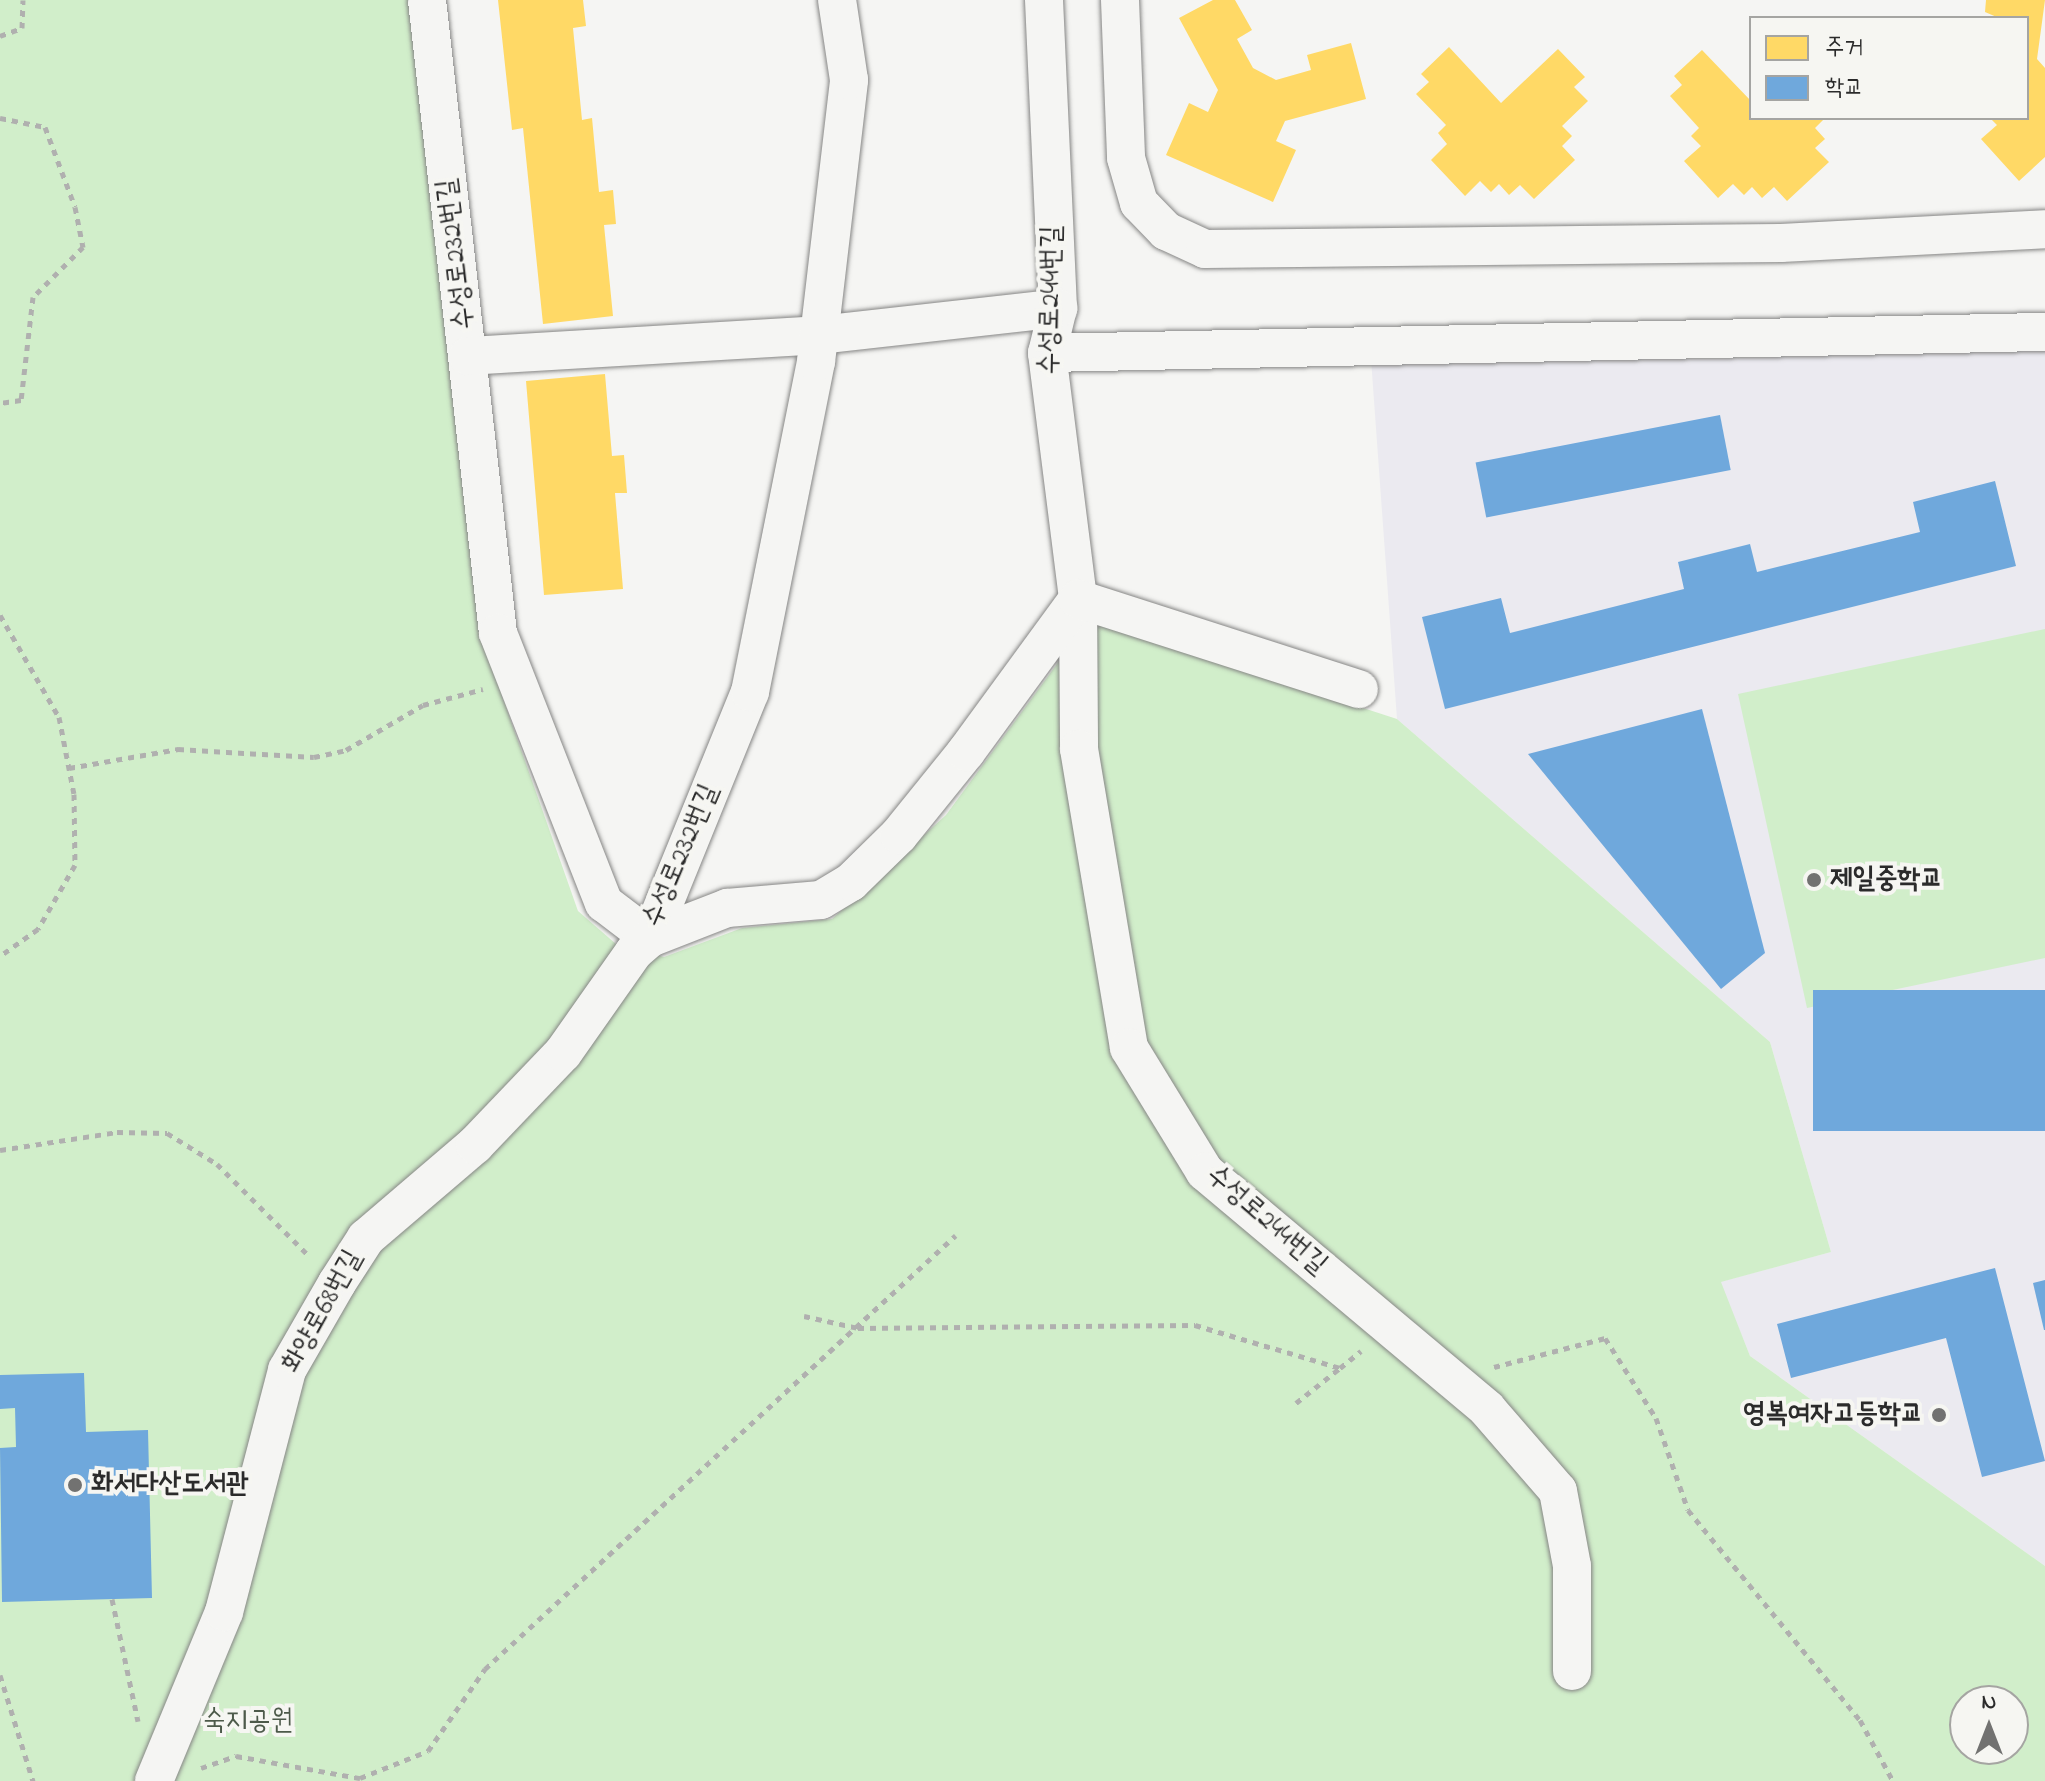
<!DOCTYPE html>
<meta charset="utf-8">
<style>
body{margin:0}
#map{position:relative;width:2045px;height:1781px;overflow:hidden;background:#f5f5f3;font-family:"Indie Flower","Poor Story",sans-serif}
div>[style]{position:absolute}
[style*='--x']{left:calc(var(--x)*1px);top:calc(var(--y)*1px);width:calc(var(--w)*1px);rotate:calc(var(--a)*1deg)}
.built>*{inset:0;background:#ebeaf0}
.green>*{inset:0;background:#d1eeca}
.homes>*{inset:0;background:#ffd966}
.schools>*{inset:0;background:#6fa8dc;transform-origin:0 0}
.path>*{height:5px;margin-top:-2.5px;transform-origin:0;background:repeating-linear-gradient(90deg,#b0b0af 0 6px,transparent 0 12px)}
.roads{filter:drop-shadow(0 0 2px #868685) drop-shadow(0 0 2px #868685)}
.minor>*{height:38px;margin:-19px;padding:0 19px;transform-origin:19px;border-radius:19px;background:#f5f5f3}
.dots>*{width:22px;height:22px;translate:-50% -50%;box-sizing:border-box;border:4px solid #f6f6f2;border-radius:50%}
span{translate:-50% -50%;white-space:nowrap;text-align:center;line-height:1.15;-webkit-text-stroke:8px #f6f6f2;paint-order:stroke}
.street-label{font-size:28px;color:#2b2b2b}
.poi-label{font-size:28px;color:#2b2b2b;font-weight:700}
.left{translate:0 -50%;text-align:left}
.right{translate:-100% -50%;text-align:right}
.park-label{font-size:28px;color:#4d5a4a}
.legend{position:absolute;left:1749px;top:16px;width:280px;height:104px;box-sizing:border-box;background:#f6f6f2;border:2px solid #a5a5a2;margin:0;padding:10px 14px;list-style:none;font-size:24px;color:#2b2b2b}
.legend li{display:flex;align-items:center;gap:16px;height:40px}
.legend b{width:40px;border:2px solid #a5a5a2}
.north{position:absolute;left:1949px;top:1685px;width:80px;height:80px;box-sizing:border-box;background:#f6f6f2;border:2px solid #a5a5a2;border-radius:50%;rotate:0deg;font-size:22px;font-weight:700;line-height:32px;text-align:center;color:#2b2b2b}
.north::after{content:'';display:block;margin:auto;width:28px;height:36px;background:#727271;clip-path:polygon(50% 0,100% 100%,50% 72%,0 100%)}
</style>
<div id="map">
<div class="built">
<div style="clip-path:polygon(2045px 347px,2045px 1566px,1750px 1356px,1720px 1282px,1831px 1252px,1770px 1042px,1397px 719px,1371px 359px,1715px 359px)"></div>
</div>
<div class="green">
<div style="clip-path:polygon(evenodd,0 0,411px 0,482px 639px,578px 911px,616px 944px,664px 957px,742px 928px,832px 919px,946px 815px,1090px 619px,1397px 719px,1770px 1042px,1831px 1252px,1721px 1282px,1750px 1356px,2045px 1566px,2045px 1781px,0 1781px,0 0,1965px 1701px,2013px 1701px,2013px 1749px,1965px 1749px,1965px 1701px)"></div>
<div style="clip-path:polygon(2045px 629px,2045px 958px,1807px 1008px,1738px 694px)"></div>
</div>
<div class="homes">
<div style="clip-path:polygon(498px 0,583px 0,586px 26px,573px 28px,582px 120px,592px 118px,599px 192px,613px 190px,616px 224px,604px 225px,613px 316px,543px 324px,523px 128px,512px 130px)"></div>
<div style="clip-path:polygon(1213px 0,1235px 0,1252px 30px,1237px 39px,1253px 68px,1276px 80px,1311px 70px,1307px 55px,1351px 43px,1366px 99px,1285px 121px,1276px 141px,1296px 150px,1273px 202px,1166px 155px,1189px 103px,1208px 112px,1218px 90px,1179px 18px)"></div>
<div style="clip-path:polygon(1986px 0,2045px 0,2037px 59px,2045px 68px,2045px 157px,2019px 181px,1981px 139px,1997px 125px,1990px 118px,2027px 118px,2027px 18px,1999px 18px,1985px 12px)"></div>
<div style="clip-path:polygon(1449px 47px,1501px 103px,1558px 49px,1585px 77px,1574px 87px,1588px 101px,1562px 126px,1572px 136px,1562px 146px,1575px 160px,1534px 199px,1520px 185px,1509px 195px,1499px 184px,1491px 192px,1480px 181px,1465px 196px,1431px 160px,1447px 144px,1438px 133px,1446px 125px,1416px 94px,1429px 82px,1421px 74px)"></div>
<div style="clip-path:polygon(1702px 50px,1751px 101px,1751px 118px,1825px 118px,1815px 128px,1825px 139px,1815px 148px,1829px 162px,1787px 201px,1774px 187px,1762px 198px,1752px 187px,1744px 195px,1733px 184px,1718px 198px,1684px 161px,1701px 146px,1691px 136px,1699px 128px,1670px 96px,1682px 85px,1674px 76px)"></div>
<div style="clip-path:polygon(605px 374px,612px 456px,624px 455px,627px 493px,615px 493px,623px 589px,544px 595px,526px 381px)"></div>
</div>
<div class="schools">
<div style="left:1720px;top:415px;width:56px;height:249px;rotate:79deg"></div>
<div style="clip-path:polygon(1995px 481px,2016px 566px,1445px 709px,1422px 617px,1501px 598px,1510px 633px,1684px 589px,1678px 562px,1750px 544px,1757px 572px,1920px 532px,1913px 502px)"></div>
<div style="clip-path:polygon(1702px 709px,1765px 953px,1721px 989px,1528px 754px)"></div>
<div style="left:2045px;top:990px;width:141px;height:232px;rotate:90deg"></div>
<div style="clip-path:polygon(1995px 1268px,2045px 1461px,1982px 1477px,1946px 1338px,1791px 1378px,1777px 1324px)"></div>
<div style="clip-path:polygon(2045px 1280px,2045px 1330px,2044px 1330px,2033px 1283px)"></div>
<div style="clip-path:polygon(84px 1373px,86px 1432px,148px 1430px,152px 1598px,2px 1602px,0 1448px,16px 1447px,15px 1408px,0 1409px,0 1375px)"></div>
</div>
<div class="path">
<div style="--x:0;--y:36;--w:23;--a:-20"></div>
<div style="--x:22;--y:28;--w:28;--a:-88"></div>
<div style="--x:0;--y:118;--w:46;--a:11.3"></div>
<div style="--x:45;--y:127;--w:85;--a:69.4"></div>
<div style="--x:75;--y:207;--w:41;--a:78.7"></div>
<div style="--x:83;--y:247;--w:71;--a:135"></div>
<div style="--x:33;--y:297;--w:104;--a:96.6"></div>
<div style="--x:21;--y:400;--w:21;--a:172"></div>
<div style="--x:0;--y:615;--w:118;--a:60"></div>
<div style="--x:59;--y:717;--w:78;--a:79"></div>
<div style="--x:74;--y:794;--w:71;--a:89.2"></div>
<div style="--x:75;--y:865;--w:74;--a:120"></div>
<div style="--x:38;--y:929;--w:47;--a:144.6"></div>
<div style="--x:69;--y:768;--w:111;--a:-9.9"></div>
<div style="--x:178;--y:749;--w:136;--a:3.4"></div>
<div style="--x:314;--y:757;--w:33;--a:-12"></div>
<div style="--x:346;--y:750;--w:89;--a:-30.3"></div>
<div style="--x:423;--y:705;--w:62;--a:-14.9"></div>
<div style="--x:0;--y:1150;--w:118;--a:-8.7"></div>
<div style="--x:117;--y:1132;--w:50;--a:1.1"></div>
<div style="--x:167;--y:1133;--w:59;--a:31.8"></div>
<div style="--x:217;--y:1164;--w:132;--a:45"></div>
<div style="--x:804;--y:1316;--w:55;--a:12.5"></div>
<div style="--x:858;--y:1328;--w:337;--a:-0.5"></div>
<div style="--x:1195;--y:1325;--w:151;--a:16.5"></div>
<div style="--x:1340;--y:1368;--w:27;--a:-39"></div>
<div style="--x:1494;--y:1367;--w:115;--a:-14.6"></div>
<div style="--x:1605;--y:1338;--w:95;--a:57.5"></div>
<div style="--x:1656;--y:1418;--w:97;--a:70.8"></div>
<div style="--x:1688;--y:1510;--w:271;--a:50.7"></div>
<div style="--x:1860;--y:1720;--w:69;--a:61.6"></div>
<div style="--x:1296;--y:1403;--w:56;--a:-38.5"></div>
<div style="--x:112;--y:1599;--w:125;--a:78"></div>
<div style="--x:0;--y:1675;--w:111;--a:72.7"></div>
<div style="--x:201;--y:1768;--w:37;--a:-19"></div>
<div style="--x:236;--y:1756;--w:126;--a:10.1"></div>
<div style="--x:360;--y:1778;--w:73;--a:-21.7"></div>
<div style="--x:428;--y:1751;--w:100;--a:-55.2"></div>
<div style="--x:485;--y:1669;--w:640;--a:-42.66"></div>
</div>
<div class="roads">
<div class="minor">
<div style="--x:427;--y:0;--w:637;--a:83.6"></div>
<div style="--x:498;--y:633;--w:290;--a:68.6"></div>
<div style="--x:604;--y:903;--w:58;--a:37.3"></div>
<div style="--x:1044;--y:0;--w:308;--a:87.4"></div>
<div style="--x:1058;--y:308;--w:46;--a:103.7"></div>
<div style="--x:1047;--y:353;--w:248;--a:82.8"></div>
<div style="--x:1078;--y:599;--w:150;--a:89.6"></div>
<div style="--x:1079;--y:749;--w:303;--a:80.5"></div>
<div style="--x:1129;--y:1048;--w:145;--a:58.5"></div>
<div style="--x:1205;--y:1172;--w:368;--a:40"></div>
<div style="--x:1487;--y:1409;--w:108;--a:49.1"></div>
<div style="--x:1558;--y:1491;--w:76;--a:79.4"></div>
<div style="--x:1572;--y:1566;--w:105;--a:90"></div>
<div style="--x:1120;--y:0;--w:158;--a:87.8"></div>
<div style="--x:1126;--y:158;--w:47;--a:73.9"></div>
<div style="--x:1139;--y:203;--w:39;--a:46"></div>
<div style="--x:1166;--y:231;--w:43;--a:24.8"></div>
<div style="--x:1205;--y:249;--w:576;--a:-0.6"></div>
<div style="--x:1781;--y:243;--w:264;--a:-3"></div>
<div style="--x:1047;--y:353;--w:998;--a:-1.21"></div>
<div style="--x:468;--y:356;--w:352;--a:-3.4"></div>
<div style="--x:819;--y:335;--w:241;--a:-6.4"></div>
<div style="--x:650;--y:938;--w:266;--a:-67.9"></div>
<div style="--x:750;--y:692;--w:337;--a:-78.7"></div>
<div style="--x:816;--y:362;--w:284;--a:-83.3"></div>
<div style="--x:849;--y:80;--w:81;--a:-98.5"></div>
<div style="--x:154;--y:1781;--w:183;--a:-67.5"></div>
<div style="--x:224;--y:1612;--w:250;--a:-75.4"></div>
<div style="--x:287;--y:1370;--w:100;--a:-60.1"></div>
<div style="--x:337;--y:1283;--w:54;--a:-57.2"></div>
<div style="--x:366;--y:1238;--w:143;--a:-40.5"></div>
<div style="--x:475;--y:1145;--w:127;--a:-46.3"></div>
<div style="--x:563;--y:1053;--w:123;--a:-54.9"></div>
<div style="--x:634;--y:952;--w:21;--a:-41"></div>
<div style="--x:650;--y:938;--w:83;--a:-21.3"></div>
<div style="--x:727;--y:908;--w:94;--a:-4.9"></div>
<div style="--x:821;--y:900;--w:35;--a:-31"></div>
<div style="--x:851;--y:882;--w:67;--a:-44.4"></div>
<div style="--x:899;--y:835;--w:107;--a:-51.1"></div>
<div style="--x:966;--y:752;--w:190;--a:-53.8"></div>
<div style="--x:1078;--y:599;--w:295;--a:17.8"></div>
</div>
</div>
<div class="dots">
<div style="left:1814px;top:880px;background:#727271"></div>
<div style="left:1939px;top:1415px;background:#727271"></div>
<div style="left:75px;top:1485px;background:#727271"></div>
</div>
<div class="street-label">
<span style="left:457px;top:254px;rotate:-97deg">수성로232번길</span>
<span style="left:1052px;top:300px;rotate:-89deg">수성로244번길</span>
<span style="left:682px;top:856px;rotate:-67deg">수성로232번길</span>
<span style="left:1266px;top:1221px;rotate:41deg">수성로244번길</span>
<span style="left:323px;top:1312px;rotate:-61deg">화양로68번길</span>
</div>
<div class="poi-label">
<span class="left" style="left:1830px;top:880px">제일중학교</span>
<span class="right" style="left:1923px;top:1415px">영복여자고등학교</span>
<span class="left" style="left:91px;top:1485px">화서다산도서관</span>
</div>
<div class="park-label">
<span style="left:248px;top:1722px">숙지공원</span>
</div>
<ul class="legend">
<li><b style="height:22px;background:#ffd966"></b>주거</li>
<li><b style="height:22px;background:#6fa8dc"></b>학교</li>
</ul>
<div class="north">N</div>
</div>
